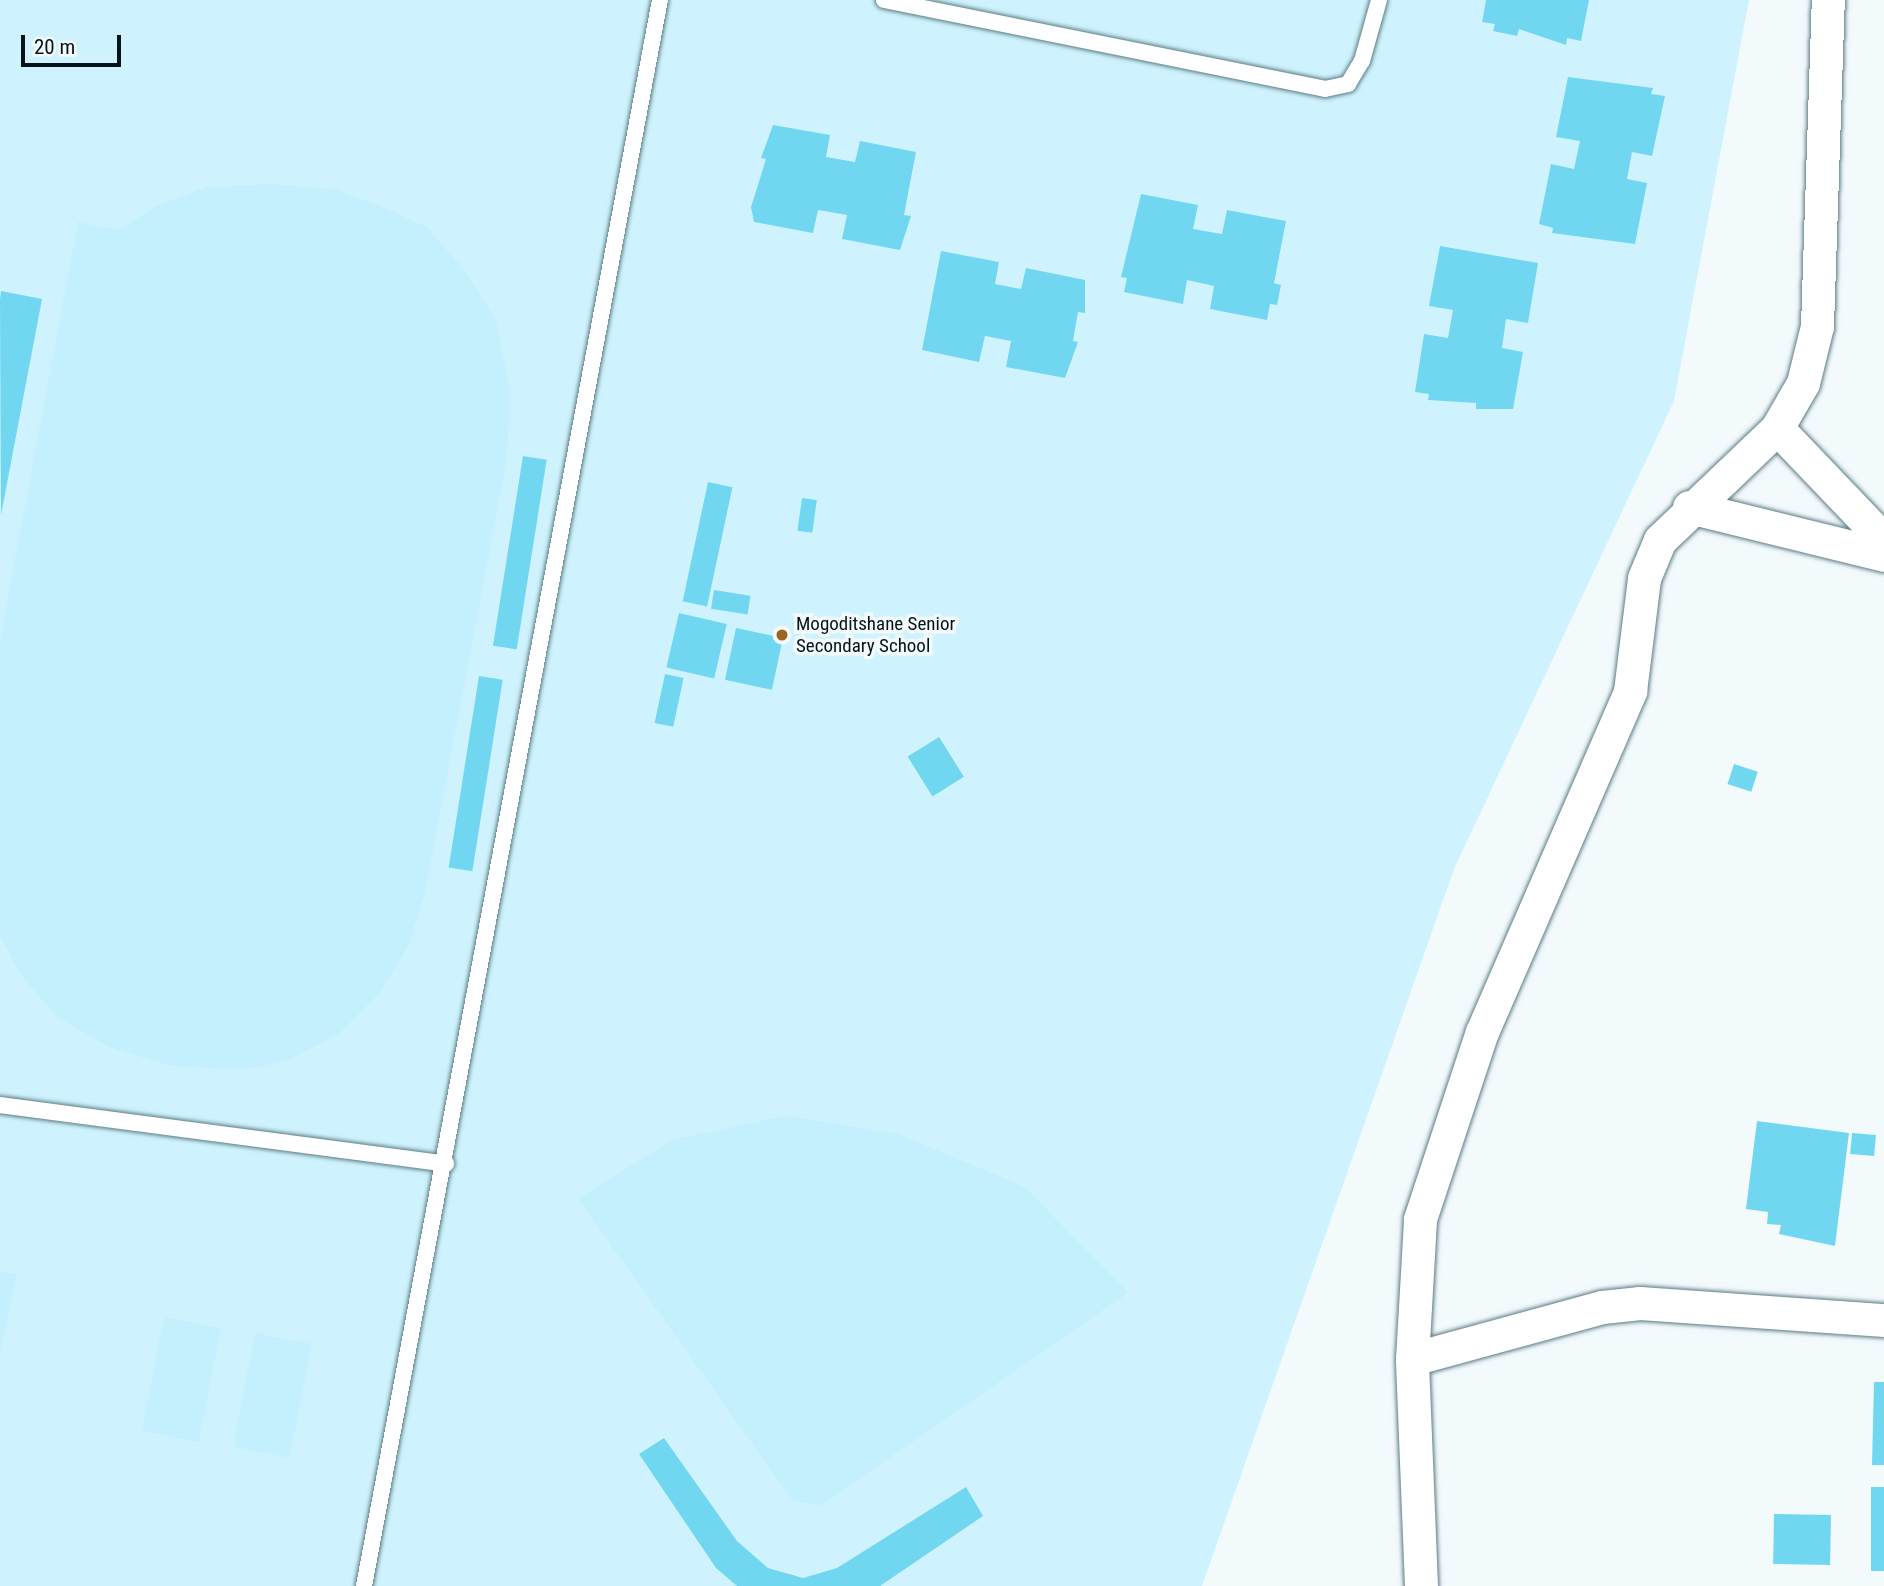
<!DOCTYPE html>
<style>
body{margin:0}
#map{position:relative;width:1884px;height:1586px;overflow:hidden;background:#f3fafc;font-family:"Roboto Condensed",sans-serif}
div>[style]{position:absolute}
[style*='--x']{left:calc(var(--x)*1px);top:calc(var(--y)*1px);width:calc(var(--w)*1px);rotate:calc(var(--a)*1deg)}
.built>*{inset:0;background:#cff3fe}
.green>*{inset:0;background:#c4effc;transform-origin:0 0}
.building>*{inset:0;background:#71d7f1;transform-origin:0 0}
.roads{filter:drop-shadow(0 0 2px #5b7c85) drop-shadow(0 0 2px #5b7c85)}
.service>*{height:16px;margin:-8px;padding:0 8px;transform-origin:8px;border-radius:8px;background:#fff}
.minor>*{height:33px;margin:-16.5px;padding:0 16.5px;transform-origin:16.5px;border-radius:16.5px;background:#fff}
.dots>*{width:19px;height:19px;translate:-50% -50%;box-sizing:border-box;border:4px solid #f3fafc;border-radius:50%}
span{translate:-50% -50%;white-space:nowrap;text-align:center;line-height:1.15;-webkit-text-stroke:7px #f3fafc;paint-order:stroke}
.poi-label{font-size:19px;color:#061316}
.left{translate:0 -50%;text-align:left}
.scale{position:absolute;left:21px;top:35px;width:100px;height:32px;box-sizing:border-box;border:4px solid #061316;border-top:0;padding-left:9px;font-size:21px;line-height:24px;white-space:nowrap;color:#061316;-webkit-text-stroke:5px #f3fafc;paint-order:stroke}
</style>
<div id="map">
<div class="built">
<div style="clip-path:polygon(0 0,1749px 0,1674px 401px,1454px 869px,1202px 1586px,0 1586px)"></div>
</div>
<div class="green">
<div style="clip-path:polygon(272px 184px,334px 189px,383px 207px,427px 227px,465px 271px,496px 319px,510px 391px,507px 459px,425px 894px,408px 947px,380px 993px,340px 1033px,287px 1061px,240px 1070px,172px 1066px,111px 1048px,58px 1018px,20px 974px,0 935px,0 639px,78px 222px,119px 230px,156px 206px,207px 187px)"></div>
<div style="clip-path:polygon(784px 1116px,896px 1133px,1025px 1187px,1128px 1293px,820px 1506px,793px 1501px,578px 1199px,672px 1140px)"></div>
<div style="clip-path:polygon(0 1271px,17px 1274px,0 1354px)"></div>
<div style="left:164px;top:1317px;width:58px;height:116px;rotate:11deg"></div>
<div style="left:255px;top:1333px;width:58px;height:116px;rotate:11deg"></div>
</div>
<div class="building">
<div style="clip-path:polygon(1486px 0,1589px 0,1581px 41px,1567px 38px,1566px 45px,1519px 29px,1517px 36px,1493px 31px,1495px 24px,1482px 22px)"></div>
<div style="clip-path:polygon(1568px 77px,1653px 88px,1651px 94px,1665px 96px,1652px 156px,1632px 152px,1627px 179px,1647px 183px,1635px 244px,1552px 233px,1553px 228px,1539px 224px,1551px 164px,1574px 169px,1580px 141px,1556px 137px)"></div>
<div style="clip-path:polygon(773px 125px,830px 135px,826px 157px,855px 162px,860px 141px,916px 152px,904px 215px,911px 216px,900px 250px,842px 239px,847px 215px,818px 210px,813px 233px,754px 222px,751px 207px,766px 159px,761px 158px)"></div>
<div style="clip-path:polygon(1141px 194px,1198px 205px,1193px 229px,1222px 234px,1227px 210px,1286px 221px,1274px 283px,1281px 285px,1277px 305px,1270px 304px,1267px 320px,1210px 309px,1214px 286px,1187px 280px,1183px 304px,1124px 292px,1127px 278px,1121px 277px)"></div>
<div style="clip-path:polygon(1440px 246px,1538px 263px,1528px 323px,1506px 319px,1502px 348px,1523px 352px,1513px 409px,1476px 409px,1476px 403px,1428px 400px,1429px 394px,1415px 392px,1424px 334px,1448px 338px,1453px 310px,1429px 306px)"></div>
<div style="clip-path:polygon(941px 251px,999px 262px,995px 284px,1021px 289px,1026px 268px,1085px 280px,1085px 313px,1078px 312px,1073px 341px,1078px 342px,1065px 378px,1006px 367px,1011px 341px,985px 336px,979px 362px,922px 350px)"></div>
<div style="clip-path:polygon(1px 291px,42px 299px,1px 515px,0 299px)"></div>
<div style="left:523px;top:456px;width:24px;height:192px;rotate:9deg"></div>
<div style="left:708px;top:482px;width:25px;height:122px;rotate:12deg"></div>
<div style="left:802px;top:498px;width:15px;height:33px;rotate:8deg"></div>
<div style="left:714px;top:590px;width:37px;height:19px;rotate:9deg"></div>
<div style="left:679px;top:613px;width:49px;height:56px;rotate:13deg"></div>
<div style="left:736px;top:628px;width:48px;height:53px;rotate:12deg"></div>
<div style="left:665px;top:674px;width:19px;height:50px;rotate:12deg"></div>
<div style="left:479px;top:676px;width:24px;height:194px;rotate:9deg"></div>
<div style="left:939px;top:737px;width:47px;height:37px;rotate:58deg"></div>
<div style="left:1734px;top:764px;width:25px;height:21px;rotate:18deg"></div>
<div style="clip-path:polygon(1757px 1121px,1849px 1133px,1835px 1246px,1779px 1234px,1781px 1225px,1767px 1224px,1768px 1212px,1746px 1209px)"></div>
<div style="left:1852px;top:1133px;width:24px;height:21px;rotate:5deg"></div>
<div style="clip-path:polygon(1874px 1382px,1884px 1382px,1884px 1465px,1872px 1465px)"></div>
<div style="clip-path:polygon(664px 1438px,737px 1541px,768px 1568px,803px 1578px,837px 1568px,966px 1487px,983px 1516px,880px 1586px,737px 1586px,716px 1568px,639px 1454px)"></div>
<div style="left:1871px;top:1487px;width:13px;height:84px"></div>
<div style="left:1774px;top:1514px;width:57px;height:50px;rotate:1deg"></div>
</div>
<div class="roads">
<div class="service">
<div style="--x:884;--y:0;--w:450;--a:11.4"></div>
<div style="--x:1325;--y:89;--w:24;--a:-12"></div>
<div style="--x:1348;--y:84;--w:27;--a:-59"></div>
<div style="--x:1362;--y:61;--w:63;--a:-74.4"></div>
<div style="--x:0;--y:1105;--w:450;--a:7.5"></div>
<div style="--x:364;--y:1586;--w:1613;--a:-79.43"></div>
</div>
<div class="minor">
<div style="--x:1777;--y:428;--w:155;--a:46.3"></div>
<div style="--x:1689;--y:507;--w:201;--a:13.8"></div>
<div style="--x:1412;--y:1359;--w:197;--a:-15.3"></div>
<div style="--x:1602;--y:1307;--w:38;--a:-6"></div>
<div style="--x:1640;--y:1303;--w:245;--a:4"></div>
<div style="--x:1421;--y:1586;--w:227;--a:-92.3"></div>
<div style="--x:1412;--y:1359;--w:140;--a:-86.7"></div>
<div style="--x:1420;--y:1219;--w:197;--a:-71.7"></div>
<div style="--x:1482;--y:1032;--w:372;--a:-66.5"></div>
<div style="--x:1630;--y:691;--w:114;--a:-82.9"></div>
<div style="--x:1644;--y:578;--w:41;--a:-67.2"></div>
<div style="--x:1660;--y:540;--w:162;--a:-43.7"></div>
<div style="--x:1777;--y:428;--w:52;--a:-60"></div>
<div style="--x:1803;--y:383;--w:59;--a:-76.2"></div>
<div style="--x:1817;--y:326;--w:326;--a:-88.1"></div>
</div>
</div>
<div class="dots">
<div style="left:782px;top:635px;background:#9c6420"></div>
</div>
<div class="poi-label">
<span class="left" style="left:796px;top:635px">Mogoditshane Senior<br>Secondary School</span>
</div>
<div class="scale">20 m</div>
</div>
